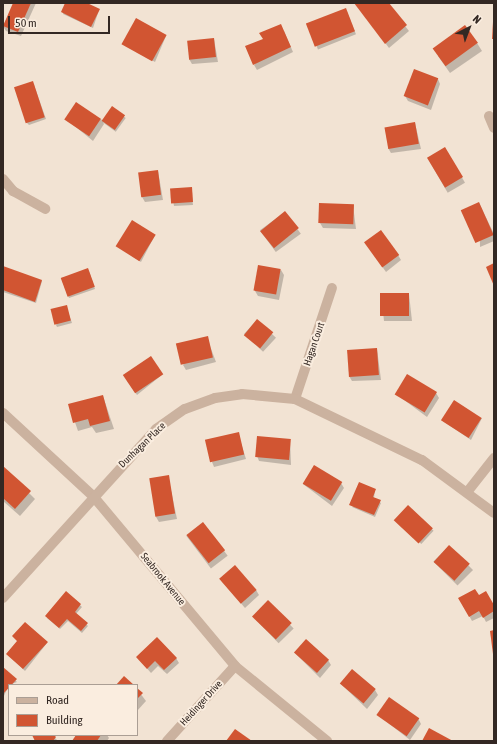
<!DOCTYPE html>
<style>
body{margin:0}
#map{position:relative;width:497px;height:744px;overflow:hidden;background:#f2e3d3;font-family:"Asap Condensed",sans-serif}
div>[style]{position:absolute}
[style*='--x']{left:calc(var(--x)*1px);top:calc(var(--y)*1px);width:calc(var(--w)*1px);rotate:calc(var(--a)*1deg)}
.shadow>*{inset:0;background:#0003;transform-origin:0 0}
.building>*{inset:0;background:#d15532;transform-origin:0 0}
.minor>*{height:10px;margin:-5px;padding:0 5px;transform-origin:5px;border-radius:5px;background:#cbb29f}
span{translate:-50% -50%;white-space:nowrap;text-align:center;line-height:1.15;-webkit-text-stroke:4px #faeddf;paint-order:stroke}
.street-label{font-size:10px;color:#332823}
.frame{position:absolute;inset:0;border:4px solid #332823;pointer-events:none}
.legend{position:absolute;left:8px;top:684px;width:130px;height:52px;box-sizing:border-box;background:#faeddf;border:1px solid #aa9e94;margin:0;padding:5px 7px;list-style:none;font-size:12px;color:#332823}
.legend li{display:flex;align-items:center;gap:8px;height:20px}
.legend b{width:20px;border:1px solid #aa9e94}
.north{position:absolute;left:449px;top:8px;width:40px;height:40px;-webkit-text-stroke:3px #faeddf;paint-order:stroke;rotate:42deg;font-size:11px;font-weight:700;line-height:16px;text-align:center;color:#332823}
.north::after{content:'';display:block;margin:auto;width:14px;height:18px;background:#332823;clip-path:polygon(50% 0,100% 100%,50% 72%,0 100%)}
.scale{position:absolute;left:8px;top:16px;width:102px;height:18px;box-sizing:border-box;border:2px solid #332823;border-top:0;padding-left:5px;font-size:12px;line-height:14px;white-space:nowrap;color:#332823;-webkit-text-stroke:3px #faeddf;paint-order:stroke}
</style>
<div id="map">
<div class="shadow">
<div style="clip-path:polygon(14px 3px,36px 3px,21px 36px,6px 31px,3px 26px)"></div>
<div style="clip-path:polygon(66px 3px,85px 3px,99px 10px,93px 28px,63px 14px)"></div>
<div style="clip-path:polygon(355px 3px,387px 3px,409px 31px,389px 48px)"></div>
<div style="left:347px;top:12px;width:24px;height:41px;rotate:68deg"></div>
<div style="clip-path:polygon(284px 31px,293px 52px,257px 70px,254px 65px)"></div>
<div style="clip-path:polygon(166px 36px,155px 62px,123px 44px)"></div>
<div style="clip-path:polygon(214px 39px,218px 62px,192px 64px,189px 59px)"></div>
<div style="clip-path:polygon(477px 43px,482px 51px,450px 73px,438px 56px)"></div>
<div style="clip-path:polygon(438px 79px,440px 84px,431px 110px,408px 101px,405px 96px)"></div>
<div style="clip-path:polygon(34px 85px,46px 119px,29px 125px,27px 123px)"></div>
<div style="left:112px;top:108px;width:17px;height:17px;rotate:36deg"></div>
<div style="clip-path:polygon(66px 119px,101px 119px,104px 124px,93px 141px)"></div>
<div style="clip-path:polygon(415px 123px,421px 149px,391px 153px,388px 148px)"></div>
<div style="left:445px;top:148px;width:40px;height:20px;rotate:60deg"></div>
<div style="clip-path:polygon(158px 171px,163px 200px,145px 202px,142px 197px)"></div>
<div style="clip-path:polygon(191px 188px,193px 205px,174px 206px,171px 189px)"></div>
<div style="clip-path:polygon(479px 203px,494px 234px,494px 241px,480px 247px)"></div>
<div style="clip-path:polygon(353px 205px,356px 229px,323px 228px,320px 223px)"></div>
<div style="left:285px;top:212px;width:27px;height:31px;rotate:54deg"></div>
<div style="clip-path:polygon(155px 235px,141px 262px,117px 246px)"></div>
<div style="clip-path:polygon(369px 248px,398px 255px,401px 260px,386px 272px)"></div>
<div style="clip-path:polygon(3px 270px,42px 281px,36px 303px,3px 292px)"></div>
<div style="clip-path:polygon(281px 270px,284px 275px,279px 300px,258px 296px,255px 291px)"></div>
<div style="clip-path:polygon(89px 271px,95px 289px,69px 298px,61px 278px)"></div>
<div style="clip-path:polygon(381px 294px,409px 294px,412px 321px,384px 321px)"></div>
<div style="clip-path:polygon(67px 309px,72px 323px,57px 327px,56px 325px)"></div>
<div style="left:257px;top:320px;width:26px;height:19px;rotate:43deg"></div>
<div style="clip-path:polygon(207px 338px,216px 362px,186px 370px,183px 365px)"></div>
<div style="clip-path:polygon(377px 349px,381px 380px,352px 381px,349px 376px)"></div>
<div style="clip-path:polygon(163px 374px,137px 395px,126px 379px)"></div>
<div style="clip-path:polygon(436px 393px,439px 398px,427px 417px,396px 394px)"></div>
<div style="clip-path:polygon(103px 396px,114px 429px,96px 433px,92px 427px,78px 431px,69px 405px)"></div>
<div style="clip-path:polygon(482px 418px,471px 440px,443px 421px)"></div>
<div style="clip-path:polygon(238px 433px,246px 459px,214px 467px,212px 462px)"></div>
<div style="clip-path:polygon(290px 440px,291px 465px,259px 461px,257px 456px)"></div>
<div style="clip-path:polygon(3px 467px,35px 499px,20px 516px,3px 501px)"></div>
<div style="clip-path:polygon(168px 476px,177px 519px,159px 522px,156px 517px)"></div>
<div style="clip-path:polygon(341px 483px,344px 488px,332px 506px,303px 484px)"></div>
<div style="clip-path:polygon(375px 490px,374px 498px,381px 503px,375px 517px,352px 507px)"></div>
<div style="left:408px;top:507px;width:35px;height:18px;rotate:43deg"></div>
<div style="left:203px;top:523px;width:41px;height:21px;rotate:53deg"></div>
<div style="left:449px;top:546px;width:34px;height:22px;rotate:45deg"></div>
<div style="clip-path:polygon(220px 579px,256px 590px,259px 595px,245px 608px)"></div>
<div style="clip-path:polygon(66px 592px,82px 607px,76px 614px,88px 626px,82px 633px,68px 621px,60px 629px,47px 618px)"></div>
<div style="clip-path:polygon(479px 597px,494px 607px,494px 618px,486px 622px,483px 616px,472px 621px,460px 599px)"></div>
<div style="left:268px;top:602px;width:37px;height:21px;rotate:46deg"></div>
<div style="clip-path:polygon(47px 643px,25px 671px,7px 654px)"></div>
<div style="clip-path:polygon(295px 653px,328px 660px,331px 665px,320px 678px)"></div>
<div style="clip-path:polygon(137px 657px,176px 658px,179px 663px,167px 674px,158px 666px,151px 673px)"></div>
<div style="clip-path:polygon(3px 668px,17px 682px,9px 685px,3px 698px)"></div>
<div style="clip-path:polygon(341px 684px,375px 690px,378px 695px,367px 709px)"></div>
<div style="clip-path:polygon(137px 689px,146px 701px,137px 711px)"></div>
<div style="clip-path:polygon(378px 715px,418px 718px,421px 724px,410px 740px)"></div>
<div style="clip-path:polygon(33px 735px,52px 735px,57px 740px,35px 741px)"></div>
<div style="clip-path:polygon(78px 735px,107px 735px,109px 738px,107px 741px,73px 741px)"></div>
</div>
<div class="building">
<div style="clip-path:polygon(13px 3px,31px 3px,18px 32px,3px 26px)"></div>
<div style="clip-path:polygon(65px 3px,87px 3px,100px 9px,91px 27px,61px 12px)"></div>
<div style="clip-path:polygon(354px 3px,389px 3px,407px 25px,385px 44px)"></div>
<div style="left:346px;top:8px;width:25px;height:43px;rotate:69deg"></div>
<div style="left:136px;top:18px;width:35px;height:30px;rotate:29deg"></div>
<div style="clip-path:polygon(493px 22px,494px 22px,494px 39px,492px 39px)"></div>
<div style="clip-path:polygon(281px 24px,291px 47px,253px 65px,245px 46px,263px 39px,259px 33px)"></div>
<div style="left:465px;top:25px;width:22px;height:40px;rotate:54deg"></div>
<div style="left:214px;top:38px;width:19px;height:27px;rotate:84deg"></div>
<div style="left:414px;top:69px;width:26px;height:29px;rotate:21deg"></div>
<div style="left:33px;top:81px;width:38px;height:20px;rotate:72deg"></div>
<div style="left:76px;top:102px;width:30px;height:21px;rotate:34deg"></div>
<div style="left:112px;top:106px;width:16px;height:18px;rotate:35deg"></div>
<div style="left:415px;top:122px;width:22px;height:31px;rotate:80deg"></div>
<div style="left:445px;top:147px;width:35px;height:21px;rotate:59deg"></div>
<div style="left:158px;top:170px;width:25px;height:20px;rotate:83deg"></div>
<div style="left:192px;top:187px;width:15px;height:22px;rotate:86deg"></div>
<div style="left:479px;top:202px;width:36px;height:20px;rotate:66deg"></div>
<div style="left:319px;top:203px;width:35px;height:20px;rotate:2deg"></div>
<div style="left:285px;top:211px;width:22px;height:32px;rotate:51deg"></div>
<div style="left:132px;top:220px;width:28px;height:31px;rotate:32deg"></div>
<div style="left:381px;top:230px;width:31px;height:21px;rotate:54deg"></div>
<div style="clip-path:polygon(494px 263px,494px 286px,486px 267px)"></div>
<div style="left:258px;top:265px;width:23px;height:26px;rotate:10deg"></div>
<div style="clip-path:polygon(3px 266px,42px 280px,35px 302px,3px 290px)"></div>
<div style="left:88px;top:268px;width:20px;height:29px;rotate:70deg"></div>
<div style="left:380px;top:293px;width:29px;height:23px"></div>
<div style="left:67px;top:305px;width:16px;height:17px;rotate:76deg"></div>
<div style="left:257px;top:319px;width:21px;height:21px;rotate:39deg"></div>
<div style="left:208px;top:336px;width:22px;height:33px;rotate:77deg"></div>
<div style="left:377px;top:348px;width:27px;height:30px;rotate:86deg"></div>
<div style="left:151px;top:356px;width:22px;height:34px;rotate:56deg"></div>
<div style="left:407px;top:374px;width:35px;height:24px;rotate:31deg"></div>
<div style="clip-path:polygon(103px 395px,110px 421px,90px 426px,88px 419px,73px 423px,68px 404px)"></div>
<div style="left:454px;top:400px;width:33px;height:24px;rotate:33deg"></div>
<div style="left:239px;top:432px;width:23px;height:35px;rotate:77deg"></div>
<div style="left:257px;top:436px;width:34px;height:21px;rotate:5deg"></div>
<div style="left:314px;top:465px;width:33px;height:22px;rotate:31deg"></div>
<div style="clip-path:polygon(3px 466px,31px 491px,15px 509px,3px 498px)"></div>
<div style="left:169px;top:475px;width:39px;height:20px;rotate:81deg"></div>
<div style="clip-path:polygon(359px 482px,376px 489px,373px 497px,381px 500px,374px 515px,349px 505px)"></div>
<div style="left:408px;top:505px;width:34px;height:21px;rotate:43deg"></div>
<div style="left:203px;top:522px;width:36px;height:21px;rotate:52deg"></div>
<div style="left:449px;top:545px;width:28px;height:23px;rotate:42deg"></div>
<div style="left:235px;top:565px;width:33px;height:21px;rotate:49deg"></div>
<div style="clip-path:polygon(475px 589px,479px 595px,486px 591px,494px 605px,494px 611px,483px 618px,479px 611px,469px 617px,458px 598px)"></div>
<div style="clip-path:polygon(66px 591px,81px 604px,75px 612px,88px 623px,81px 631px,67px 619px,59px 628px,45px 616px)"></div>
<div style="left:268px;top:600px;width:33px;height:23px;rotate:44deg"></div>
<div style="clip-path:polygon(25px 622px,48px 642px,23px 669px,6px 654px,17px 641px,12px 636px)"></div>
<div style="clip-path:polygon(494px 630px,494px 654px,493px 654px,490px 631px)"></div>
<div style="clip-path:polygon(157px 637px,177px 658px,164px 670px,155px 661px,147px 669px,136px 657px)"></div>
<div style="left:306px;top:639px;width:31px;height:18px;rotate:42deg"></div>
<div style="clip-path:polygon(3px 667px,17px 679px,3px 694px)"></div>
<div style="left:352px;top:669px;width:31px;height:19px;rotate:40deg"></div>
<div style="clip-path:polygon(124px 676px,134px 685px,116px 685px)"></div>
<div style="clip-path:polygon(137px 688px,143px 693px,137px 699px)"></div>
<div style="left:389px;top:697px;width:37px;height:22px;rotate:35deg"></div>
<div style="clip-path:polygon(429px 728px,453px 741px,422px 741px)"></div>
<div style="clip-path:polygon(235px 729px,252px 741px,226px 741px)"></div>
<div style="clip-path:polygon(32px 735px,54px 735px,56px 737px,53px 741px,35px 741px)"></div>
<div style="clip-path:polygon(76px 735px,101px 735px,97px 741px,72px 741px)"></div>
</div>
<div class="minor">
<div style="--x:489;--y:116;--w:13;--a:67"></div>
<div style="--x:3;--y:179;--w:16;--a:50"></div>
<div style="--x:13;--y:191;--w:37;--a:29"></div>
<div style="--x:295;--y:399;--w:117;--a:-71.6"></div>
<div style="--x:3;--y:413;--w:122;--a:42.7"></div>
<div style="--x:93;--y:496;--w:222;--a:50.1"></div>
<div style="--x:235;--y:666;--w:119;--a:39.2"></div>
<div style="--x:468;--y:491;--w:42;--a:-51.8"></div>
<div style="--x:3;--y:598;--w:228;--a:-47.8"></div>
<div style="--x:156;--y:429;--w:35;--a:-35"></div>
<div style="--x:185;--y:409;--w:32;--a:-20"></div>
<div style="--x:215;--y:398;--w:27;--a:-8"></div>
<div style="--x:242;--y:394;--w:53;--a:5.4"></div>
<div style="--x:295;--y:399;--w:141;--a:25.7"></div>
<div style="--x:422;--y:460;--w:89;--a:36.4"></div>
<div style="--x:167;--y:741;--w:101;--a:-47.8"></div>
</div>
<div class="street-label">
<span style="left:314px;top:344px;rotate:-71deg">Hagan Court</span>
<span style="left:142px;top:445px;rotate:-44deg">Dunhagan Place</span>
<span style="left:163px;top:579px;rotate:51deg">Seabrook Avenue</span>
<span style="left:201px;top:703px;rotate:-48deg">Heidinger Drive</span>
</div>
<div class="frame"></div>
<ul class="legend">
<li><b style="height:5px;background:#cbb29f"></b>Road</li>
<li><b style="height:11px;background:#d15532"></b>Building</li>
</ul>
<div class="north">N</div>
<div class="scale">50 m</div>
</div>
